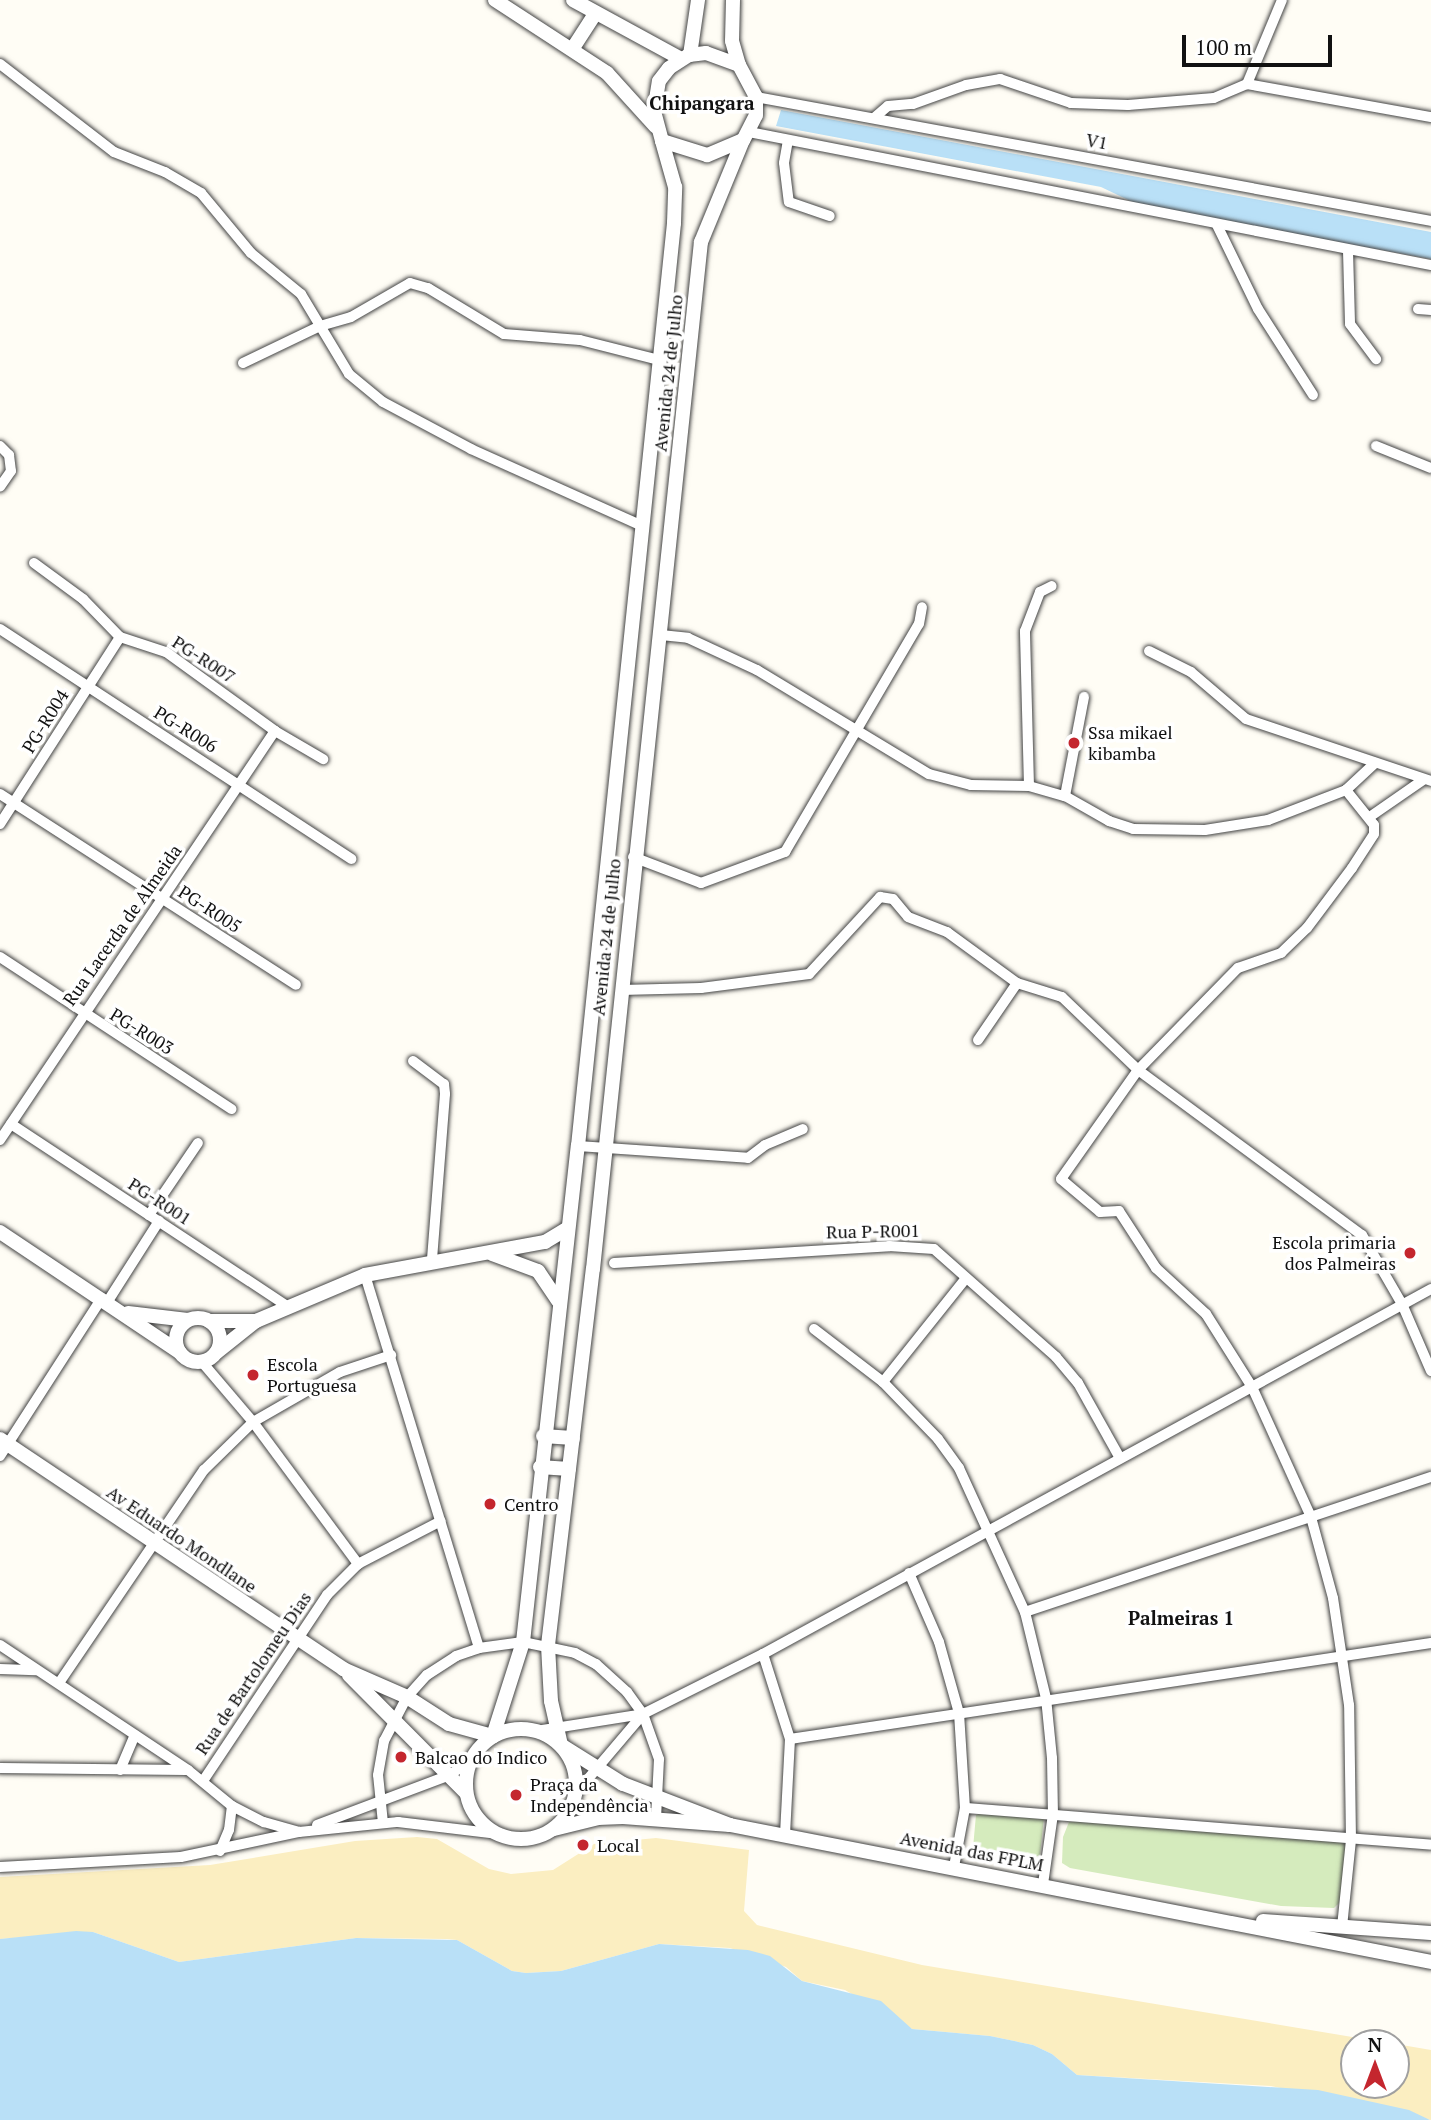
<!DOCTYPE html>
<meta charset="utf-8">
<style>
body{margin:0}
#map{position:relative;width:1431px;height:2120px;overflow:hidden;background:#fffdf5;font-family:"PT Serif",serif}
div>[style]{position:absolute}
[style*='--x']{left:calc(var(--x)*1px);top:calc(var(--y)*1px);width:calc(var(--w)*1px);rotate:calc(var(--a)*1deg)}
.green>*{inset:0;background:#d5ebbd}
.sand>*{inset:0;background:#fbeec1}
.water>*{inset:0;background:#b9e0f7}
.roads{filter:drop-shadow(0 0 2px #444) drop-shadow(0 0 2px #444)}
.minor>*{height:10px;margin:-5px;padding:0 5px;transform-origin:5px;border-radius:5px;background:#fff}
.tertiary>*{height:14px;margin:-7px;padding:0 7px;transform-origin:7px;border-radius:7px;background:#fff}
.tertiary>.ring{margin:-7px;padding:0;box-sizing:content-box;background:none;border:14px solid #fff;border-radius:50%}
.dots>*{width:19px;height:19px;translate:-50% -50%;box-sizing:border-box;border:4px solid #fff;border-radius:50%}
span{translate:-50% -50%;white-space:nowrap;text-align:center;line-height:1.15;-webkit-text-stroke:7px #fff;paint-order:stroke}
.street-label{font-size:18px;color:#111}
.poi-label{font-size:18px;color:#111}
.left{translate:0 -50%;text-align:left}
.right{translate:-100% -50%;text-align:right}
.neighbourhood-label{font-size:19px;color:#111;font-weight:700}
.north{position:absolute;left:1340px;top:2029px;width:70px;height:70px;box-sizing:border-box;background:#fff;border:2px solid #a0a0a0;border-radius:50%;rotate:0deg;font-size:19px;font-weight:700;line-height:28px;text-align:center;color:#111}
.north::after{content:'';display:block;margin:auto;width:24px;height:32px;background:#c4262e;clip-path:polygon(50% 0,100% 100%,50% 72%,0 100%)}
.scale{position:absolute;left:1182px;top:35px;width:150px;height:32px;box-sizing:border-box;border:4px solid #111;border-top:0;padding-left:9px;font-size:21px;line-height:24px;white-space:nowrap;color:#111;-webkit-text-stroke:5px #fff;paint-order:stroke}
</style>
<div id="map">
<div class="green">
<div style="clip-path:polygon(986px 1812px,1044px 1817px,1040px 1855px,1033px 1858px,973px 1848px,976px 1815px)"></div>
<div style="clip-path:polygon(1082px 1820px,1344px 1842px,1349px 1851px,1343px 1899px,1334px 1908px,1281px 1906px,1070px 1868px,1062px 1863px,1063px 1837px,1069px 1822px)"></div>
</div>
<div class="sand">
<div style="clip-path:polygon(417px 1837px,437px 1839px,489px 1869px,511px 1874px,553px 1870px,594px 1844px,656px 1838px,749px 1850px,744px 1911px,757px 1925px,922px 1965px,1388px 2043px,1354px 2043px,1354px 2085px,1396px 2085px,1396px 2044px,1431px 2050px,1431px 2120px,1271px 2086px,1077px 2075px,1052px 2054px,1033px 2045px,990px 2036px,912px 2029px,845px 1990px,802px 1981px,786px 1967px,730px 1948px,659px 1944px,561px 1971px,526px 1973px,512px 1971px,457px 1940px,447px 1939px,356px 1938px,179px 1962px,93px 1932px,0 1939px,0 1877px,210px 1865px,355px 1841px)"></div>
</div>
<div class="water">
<div style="clip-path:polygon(781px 110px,1431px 232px,1431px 259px,1143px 207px,1101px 187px,776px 126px)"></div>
<div style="clip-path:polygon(76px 1931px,93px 1932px,179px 1962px,356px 1938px,457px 1940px,512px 1971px,526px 1973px,561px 1971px,659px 1944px,748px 1950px,770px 1956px,802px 1981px,881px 2001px,912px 2029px,990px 2036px,1033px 2045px,1052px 2054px,1077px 2075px,1318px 2090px,1409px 2110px,1430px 2120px,0 2120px,0 1939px)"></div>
</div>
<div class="roads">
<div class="minor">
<div style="--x:0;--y:64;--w:144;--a:37.7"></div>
<div style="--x:114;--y:152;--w:55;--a:21.4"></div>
<div style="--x:165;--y:172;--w:42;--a:30.3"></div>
<div style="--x:201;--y:193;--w:78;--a:50.2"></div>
<div style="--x:251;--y:253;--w:65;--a:39.4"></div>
<div style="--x:301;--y:294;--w:93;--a:59"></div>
<div style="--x:349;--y:374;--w:44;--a:39.5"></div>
<div style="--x:383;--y:402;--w:100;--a:28.1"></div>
<div style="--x:471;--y:449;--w:185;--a:24.2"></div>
<div style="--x:1247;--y:84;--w:187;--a:10.2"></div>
<div style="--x:756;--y:97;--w:686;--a:10.41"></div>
<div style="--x:874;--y:118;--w:18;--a:-41"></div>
<div style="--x:888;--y:106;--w:25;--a:-5"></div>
<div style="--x:913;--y:104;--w:56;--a:-19.7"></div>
<div style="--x:966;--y:85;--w:35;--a:-10"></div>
<div style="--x:1000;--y:79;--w:75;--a:18.7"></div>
<div style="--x:1071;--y:103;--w:57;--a:2"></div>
<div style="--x:1128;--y:105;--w:86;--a:-4.7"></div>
<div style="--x:1214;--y:98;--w:36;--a:-23"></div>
<div style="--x:1247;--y:84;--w:91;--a:-67.4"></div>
<div style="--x:749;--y:132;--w:695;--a:11.04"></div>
<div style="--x:788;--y:140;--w:23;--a:100"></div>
<div style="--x:784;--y:163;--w:39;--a:83"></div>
<div style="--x:789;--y:202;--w:43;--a:18.9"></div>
<div style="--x:1217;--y:225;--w:93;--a:64"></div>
<div style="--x:1258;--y:309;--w:102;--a:57.4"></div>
<div style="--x:1348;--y:251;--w:73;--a:88.4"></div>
<div style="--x:1350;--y:324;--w:44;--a:53.4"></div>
<div style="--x:1418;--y:309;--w:13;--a:4"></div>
<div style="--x:243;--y:363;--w:85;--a:-25.7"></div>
<div style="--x:320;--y:326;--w:32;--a:-16"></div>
<div style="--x:351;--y:317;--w:68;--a:-30"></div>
<div style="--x:410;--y:283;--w:19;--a:16"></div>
<div style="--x:428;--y:288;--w:89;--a:31.2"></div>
<div style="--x:504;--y:334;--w:76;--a:4.5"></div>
<div style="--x:580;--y:340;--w:81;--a:14.2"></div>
<div style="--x:0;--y:446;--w:13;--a:45"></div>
<div style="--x:9;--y:455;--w:16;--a:83"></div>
<div style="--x:11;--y:471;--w:19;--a:125"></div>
<div style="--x:1376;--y:446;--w:59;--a:21.8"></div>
<div style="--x:34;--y:563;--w:61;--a:36.3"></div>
<div style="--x:83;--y:599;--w:53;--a:45.8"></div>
<div style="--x:120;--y:637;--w:48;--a:18.1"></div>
<div style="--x:166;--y:652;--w:135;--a:35.9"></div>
<div style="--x:275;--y:731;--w:56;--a:30.3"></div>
<div style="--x:0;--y:629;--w:420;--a:33.2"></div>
<div style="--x:661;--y:635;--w:27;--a:6"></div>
<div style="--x:688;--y:638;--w:76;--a:24.9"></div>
<div style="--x:757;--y:670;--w:201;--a:31.2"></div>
<div style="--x:929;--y:774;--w:43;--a:14.7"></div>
<div style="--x:971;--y:785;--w:58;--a:1"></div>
<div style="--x:1029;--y:786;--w:37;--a:16"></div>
<div style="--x:1065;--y:796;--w:51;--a:29.6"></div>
<div style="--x:1109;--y:821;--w:25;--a:18"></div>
<div style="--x:1133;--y:829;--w:72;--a:0.8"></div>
<div style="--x:1205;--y:830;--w:64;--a:-9"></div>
<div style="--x:1268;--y:820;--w:84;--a:-21"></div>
<div style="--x:1346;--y:790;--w:40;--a:-43"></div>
<div style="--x:1149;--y:651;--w:47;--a:26.6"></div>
<div style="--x:1191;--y:672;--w:72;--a:40.5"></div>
<div style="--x:1246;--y:719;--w:195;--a:18.5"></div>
<div style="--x:1029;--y:786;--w:155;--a:-91.5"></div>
<div style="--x:1025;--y:631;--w:42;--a:-69"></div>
<div style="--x:1040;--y:592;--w:13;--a:-27"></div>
<div style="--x:0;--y:794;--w:352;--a:32.8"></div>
<div style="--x:1065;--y:796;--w:101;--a:-79.1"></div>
<div style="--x:1371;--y:816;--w:63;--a:-34.7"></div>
<div style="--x:0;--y:824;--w:222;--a:-57.3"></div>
<div style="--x:633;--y:857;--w:73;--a:20.9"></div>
<div style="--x:701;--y:883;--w:90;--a:-20.3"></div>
<div style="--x:785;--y:852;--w:264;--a:-59.6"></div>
<div style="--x:919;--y:624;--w:17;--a:-80"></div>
<div style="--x:0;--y:957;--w:277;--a:33.3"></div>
<div style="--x:621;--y:990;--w:80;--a:-1.4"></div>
<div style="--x:701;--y:988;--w:109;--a:-7.4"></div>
<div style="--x:809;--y:974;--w:105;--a:-47.3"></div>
<div style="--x:880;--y:897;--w:13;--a:9"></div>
<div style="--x:893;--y:899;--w:23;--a:50"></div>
<div style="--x:908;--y:917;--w:42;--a:21"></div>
<div style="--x:947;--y:932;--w:87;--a:36.1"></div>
<div style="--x:1017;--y:983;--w:47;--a:17.3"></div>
<div style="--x:1062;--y:997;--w:105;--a:43.8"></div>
<div style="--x:1138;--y:1070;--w:278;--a:36.4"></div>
<div style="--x:1362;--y:1235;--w:80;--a:59.9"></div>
<div style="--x:1402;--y:1304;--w:73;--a:66.6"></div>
<div style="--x:978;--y:1040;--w:69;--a:-55.6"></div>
<div style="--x:413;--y:1061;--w:39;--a:37"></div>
<div style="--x:444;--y:1084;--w:10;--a:84"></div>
<div style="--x:445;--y:1094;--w:167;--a:94.5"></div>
<div style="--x:11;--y:1124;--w:333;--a:33.4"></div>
<div style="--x:0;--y:1140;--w:493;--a:-56.1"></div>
<div style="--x:578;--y:1146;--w:170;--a:4"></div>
<div style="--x:748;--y:1158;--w:21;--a:-37"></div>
<div style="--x:765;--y:1145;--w:41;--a:-22.8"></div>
<div style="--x:149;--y:1215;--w:87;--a:-55.8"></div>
<div style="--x:614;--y:1263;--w:276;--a:-3.5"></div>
<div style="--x:889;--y:1246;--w:45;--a:3.8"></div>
<div style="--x:934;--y:1249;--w:163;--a:41.5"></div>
<div style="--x:1056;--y:1357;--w:34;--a:50"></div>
<div style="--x:1078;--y:1383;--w:86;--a:60.8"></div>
<div style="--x:365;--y:1275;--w:390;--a:73"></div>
<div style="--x:108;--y:1301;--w:95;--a:-57.5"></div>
<div style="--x:814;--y:1329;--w:87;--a:37.5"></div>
<div style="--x:883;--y:1382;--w:79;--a:46"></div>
<div style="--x:938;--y:1439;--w:36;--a:54"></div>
<div style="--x:959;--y:1468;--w:158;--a:65.4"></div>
<div style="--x:1025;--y:1612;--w:89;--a:76.3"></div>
<div style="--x:1046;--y:1698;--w:60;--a:84.3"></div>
<div style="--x:1052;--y:1758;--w:56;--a:89"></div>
<div style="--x:1053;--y:1814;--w:71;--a:98.1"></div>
<div style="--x:202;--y:1362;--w:79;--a:49.6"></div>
<div style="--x:253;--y:1422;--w:177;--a:53.5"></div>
<div style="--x:883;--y:1382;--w:133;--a:-51.4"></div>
<div style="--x:0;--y:1456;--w:188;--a:-57.2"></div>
<div style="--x:909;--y:1573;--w:75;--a:66.5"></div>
<div style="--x:939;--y:1642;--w:74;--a:74.3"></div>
<div style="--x:959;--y:1713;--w:95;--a:86.4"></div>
<div style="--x:965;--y:1808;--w:60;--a:100.6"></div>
<div style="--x:1025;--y:1612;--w:428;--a:-18.4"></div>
<div style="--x:0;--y:1645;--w:226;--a:33.6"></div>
<div style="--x:188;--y:1770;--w:57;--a:39.3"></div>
<div style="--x:232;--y:1806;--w:36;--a:27"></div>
<div style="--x:264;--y:1822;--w:36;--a:16"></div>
<div style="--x:299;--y:1832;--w:100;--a:-5.8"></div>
<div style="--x:398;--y:1822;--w:101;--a:6.8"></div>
<div style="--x:763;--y:1654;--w:89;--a:72.4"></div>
<div style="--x:790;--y:1739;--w:95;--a:93"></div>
<div style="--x:0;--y:1669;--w:36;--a:2"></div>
<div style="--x:59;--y:1683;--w:258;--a:-55.8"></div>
<div style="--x:204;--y:1470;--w:69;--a:-44.4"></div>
<div style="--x:253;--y:1422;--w:100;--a:-29.9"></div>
<div style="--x:340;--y:1372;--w:54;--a:-18.4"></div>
<div style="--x:536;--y:1731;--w:108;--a:-9"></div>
<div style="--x:643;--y:1714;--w:134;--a:-26.6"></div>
<div style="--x:763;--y:1654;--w:761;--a:-28.65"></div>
<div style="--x:790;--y:1739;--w:648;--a:-8.52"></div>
<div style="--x:0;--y:1768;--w:186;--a:0.6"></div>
<div style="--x:120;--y:1770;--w:38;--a:-67"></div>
<div style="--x:203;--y:1781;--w:224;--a:-56.3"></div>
<div style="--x:327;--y:1595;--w:44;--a:-45"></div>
<div style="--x:358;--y:1564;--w:93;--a:-27.4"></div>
<div style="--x:576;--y:1793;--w:104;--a:-49.7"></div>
<div style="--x:965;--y:1808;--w:467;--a:4.5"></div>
<div style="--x:383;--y:1823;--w:48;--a:-95.9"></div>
<div style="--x:378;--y:1775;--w:35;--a:-80"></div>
<div style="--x:384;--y:1741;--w:50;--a:-62.4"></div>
<div style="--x:407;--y:1697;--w:30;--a:-48"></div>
<div style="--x:427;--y:1675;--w:35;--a:-33"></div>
<div style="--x:456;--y:1656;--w:24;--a:-19"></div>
<div style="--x:479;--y:1648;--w:44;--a:-7.8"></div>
<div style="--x:523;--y:1642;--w:53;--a:11.9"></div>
<div style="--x:575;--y:1653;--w:24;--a:28"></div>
<div style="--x:596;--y:1664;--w:42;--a:42.1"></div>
<div style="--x:627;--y:1692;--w:27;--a:54"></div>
<div style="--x:643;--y:1714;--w:48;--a:70.4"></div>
<div style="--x:659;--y:1759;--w:60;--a:92.9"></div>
<div style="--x:317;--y:1825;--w:142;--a:-20.6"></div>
<div style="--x:450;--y:1775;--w:26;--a:-36"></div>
<div style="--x:220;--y:1851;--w:23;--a:-67"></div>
<div style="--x:229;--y:1830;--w:24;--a:-83"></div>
<div style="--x:0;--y:1867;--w:181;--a:-3.2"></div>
<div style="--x:181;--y:1857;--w:121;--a:-12"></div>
<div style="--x:1342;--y:1927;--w:87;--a:-84.1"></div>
<div style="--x:1351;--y:1840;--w:135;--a:-90.8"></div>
<div style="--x:1349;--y:1705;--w:108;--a:-98.5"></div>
<div style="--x:1333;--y:1598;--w:84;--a:-105.2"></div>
<div style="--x:1311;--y:1517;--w:143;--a:-114.4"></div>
<div style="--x:1252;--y:1387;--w:86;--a:-122.2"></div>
<div style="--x:1206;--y:1314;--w:68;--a:-137.4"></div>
<div style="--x:1156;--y:1268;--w:68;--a:-123"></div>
<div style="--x:1119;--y:1211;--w:19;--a:177"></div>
<div style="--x:1100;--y:1212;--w:51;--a:-139.8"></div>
<div style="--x:1061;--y:1179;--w:133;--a:-54.8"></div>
<div style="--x:1138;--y:1070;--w:143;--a:-45.6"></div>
<div style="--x:1238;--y:968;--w:46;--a:-19.2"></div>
<div style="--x:1281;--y:953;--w:36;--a:-44"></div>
<div style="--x:1307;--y:928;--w:75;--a:-53.1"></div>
<div style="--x:1352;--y:868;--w:40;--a:-57.1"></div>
<div style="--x:1374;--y:834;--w:9;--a:-90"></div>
<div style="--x:1374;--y:825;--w:45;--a:-128.7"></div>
</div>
<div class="tertiary">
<div style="--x:495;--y:0;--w:134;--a:33.1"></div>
<div style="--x:607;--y:73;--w:72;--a:47.8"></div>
<div style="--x:573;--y:0;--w:123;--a:28.6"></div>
<div style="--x:733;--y:0;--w:41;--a:91.4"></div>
<div style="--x:732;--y:41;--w:25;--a:74"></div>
<div style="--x:573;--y:48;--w:40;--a:-57.1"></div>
<div style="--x:706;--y:53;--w:35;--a:20"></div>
<div style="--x:739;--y:65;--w:36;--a:62"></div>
<div style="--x:756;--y:97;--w:18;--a:90"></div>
<div style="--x:756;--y:115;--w:28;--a:117"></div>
<div style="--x:743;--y:140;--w:39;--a:157"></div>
<div style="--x:707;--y:155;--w:47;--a:-162.7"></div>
<div style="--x:662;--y:141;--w:30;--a:-105"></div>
<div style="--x:654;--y:112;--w:31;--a:-81"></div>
<div style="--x:659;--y:81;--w:16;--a:-52"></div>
<div style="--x:669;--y:68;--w:24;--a:-33"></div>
<div style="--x:689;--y:55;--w:17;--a:-7"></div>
<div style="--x:690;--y:55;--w:56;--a:-81.7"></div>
<div style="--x:0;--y:1232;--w:216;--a:33.8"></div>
<div style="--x:492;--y:1254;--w:49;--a:20.3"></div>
<div style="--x:538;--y:1271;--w:36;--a:56"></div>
<div style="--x:128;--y:1313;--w:60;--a:6.7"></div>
<div class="ring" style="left:176px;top:1318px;width:30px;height:30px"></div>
<div style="--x:209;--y:1321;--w:47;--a:0"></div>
<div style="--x:217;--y:1352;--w:50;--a:-38.5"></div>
<div style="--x:256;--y:1321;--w:118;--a:-22.9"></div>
<div style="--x:365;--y:1275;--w:183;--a:-10.4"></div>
<div style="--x:545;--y:1242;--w:27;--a:-31"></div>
<div style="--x:543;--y:1436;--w:30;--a:4"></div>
<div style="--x:0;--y:1439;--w:413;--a:33.8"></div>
<div style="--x:343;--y:1669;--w:70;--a:23.6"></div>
<div style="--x:407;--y:1697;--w:50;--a:32.7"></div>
<div style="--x:449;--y:1724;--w:46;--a:15.3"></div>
<div style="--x:493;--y:1736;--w:99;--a:-72.3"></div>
<div style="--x:523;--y:1642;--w:499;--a:-83.7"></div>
<div style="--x:578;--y:1146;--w:928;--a:-84.06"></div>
<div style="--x:674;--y:223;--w:36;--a:-88"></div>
<div style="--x:675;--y:187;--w:48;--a:-105.8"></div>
<div style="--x:540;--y:1467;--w:29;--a:4"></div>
<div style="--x:349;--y:1675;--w:166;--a:45.2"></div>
<div class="ring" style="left:466px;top:1729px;width:96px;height:96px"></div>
<div style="--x:730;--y:1825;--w:115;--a:-159"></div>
<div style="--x:623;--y:1784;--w:73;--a:-147.8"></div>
<div style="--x:561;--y:1745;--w:45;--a:-102.8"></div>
<div style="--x:551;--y:1701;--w:56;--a:-93.1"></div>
<div style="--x:548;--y:1645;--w:379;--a:-83.2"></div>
<div style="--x:593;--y:1269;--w:1033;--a:-84"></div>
<div style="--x:701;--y:242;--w:110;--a:-67.6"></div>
<div style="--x:554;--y:1829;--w:45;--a:-14"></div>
<div style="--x:598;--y:1818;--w:25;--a:-2"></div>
<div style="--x:623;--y:1817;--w:107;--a:4.3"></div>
<div style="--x:730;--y:1825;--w:714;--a:11.06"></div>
<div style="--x:1263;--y:1921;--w:168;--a:4.1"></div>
</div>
</div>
<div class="dots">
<div style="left:1074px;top:743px;background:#c4262e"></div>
<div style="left:1410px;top:1253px;background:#c4262e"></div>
<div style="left:253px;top:1375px;background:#c4262e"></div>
<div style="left:490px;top:1504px;background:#c4262e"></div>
<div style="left:401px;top:1757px;background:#c4262e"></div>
<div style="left:516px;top:1795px;background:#c4262e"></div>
<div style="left:583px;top:1845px;background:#c4262e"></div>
</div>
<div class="street-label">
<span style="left:1097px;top:141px;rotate:11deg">V1</span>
<span style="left:668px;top:373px;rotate:-84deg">Avenida 24 de Julho</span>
<span style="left:204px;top:659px;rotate:33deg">PG-R007</span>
<span style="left:45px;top:721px;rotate:-58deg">PG-R004</span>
<span style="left:186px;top:729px;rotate:32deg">PG-R006</span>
<span style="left:210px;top:909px;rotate:33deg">PG-R005</span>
<span style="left:122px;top:925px;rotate:-55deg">Rua Lacerda de Almeida</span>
<span style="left:606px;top:937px;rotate:-84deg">Avenida 24 de Julho</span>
<span style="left:142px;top:1031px;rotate:32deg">PG-R003</span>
<span style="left:160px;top:1201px;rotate:33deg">PG-R001</span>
<span style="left:873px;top:1231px;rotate:-1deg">Rua P-R001</span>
<span style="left:182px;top:1539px;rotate:34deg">Av Eduardo Mondlane</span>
<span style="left:253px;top:1673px;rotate:-56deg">Rua de Bartolomeu Dias</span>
<span style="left:972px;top:1851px;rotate:11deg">Avenida das FPLM</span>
</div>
<div class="poi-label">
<span class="left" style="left:1088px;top:743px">Ssa mikael<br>kibamba</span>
<span class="right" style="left:1396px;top:1253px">Escola primaria<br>dos Palmeiras</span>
<span class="left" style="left:267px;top:1375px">Escola<br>Portuguesa</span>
<span class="left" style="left:504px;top:1504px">Centro</span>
<span class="left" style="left:415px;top:1757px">Balcao do Indico</span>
<span class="left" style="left:530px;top:1795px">Praça da<br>Independência</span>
<span class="left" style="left:597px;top:1845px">Local</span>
</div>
<div class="neighbourhood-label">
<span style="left:702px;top:103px">Chipangara</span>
<span style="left:1181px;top:1618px">Palmeiras 1</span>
</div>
<div class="north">N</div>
<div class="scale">100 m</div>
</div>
